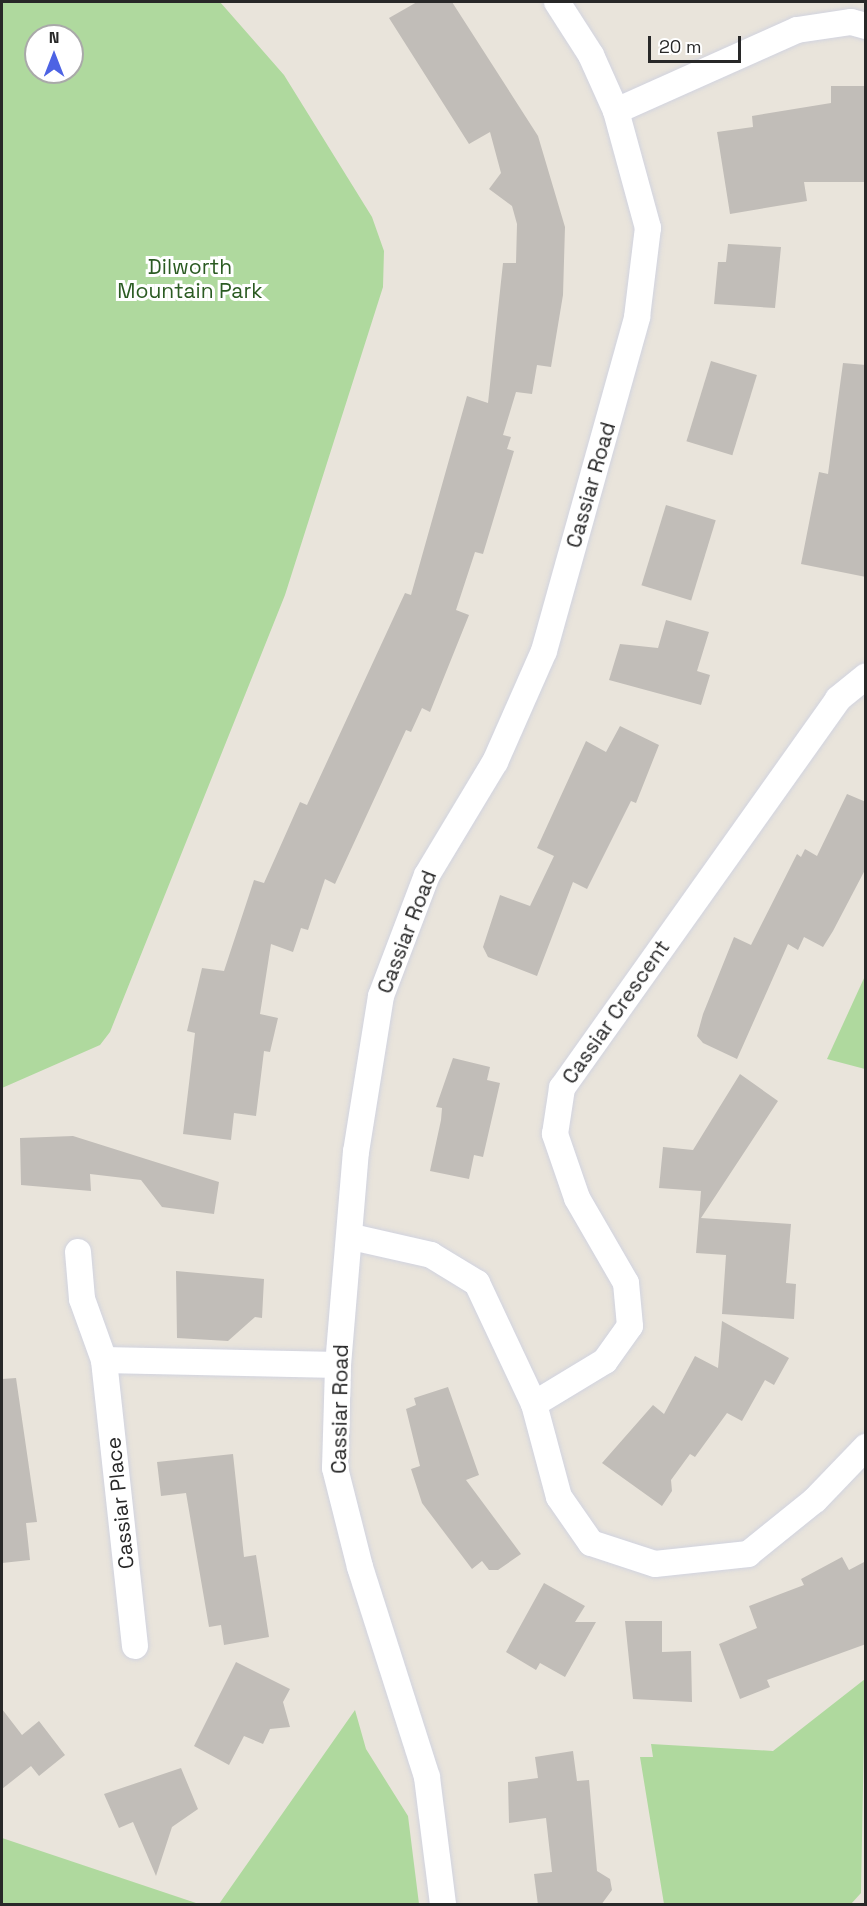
<!DOCTYPE html>
<style>
body{margin:0}
#map{position:relative;width:867px;height:1906px;overflow:hidden;background:#e9e4db;font-family:"Space Grotesk",sans-serif}
div>[style]{position:absolute}
[style*='--x']{left:calc(var(--x)*1px);top:calc(var(--y)*1px);width:calc(var(--w)*1px);rotate:calc(var(--a)*1deg)}
.green>*{inset:0;background:#afd99e}
.building>*{inset:0;background:#c1bdb8;transform-origin:0 0}
.roads{filter:drop-shadow(0 0 2px #d1d3df) drop-shadow(0 0 2px #d1d3df)}
.street>*{height:26px;margin:-13px;padding:0 13px;transform-origin:13px;border-radius:13px;background:#fff}
span{translate:-50% -50%;white-space:nowrap;text-align:center;line-height:1.15;-webkit-text-stroke:6px #fff;paint-order:stroke}
.park-label{font-size:21px;color:#2b5b22}
.street-label{font-size:21px;color:#282828}
.frame{position:absolute;inset:0;border:3px solid #282828;pointer-events:none}
.north{position:absolute;left:24px;top:24px;width:60px;height:60px;box-sizing:border-box;background:#fff;border:2px solid #a9a9a9;border-radius:50%;rotate:0deg;font-size:16px;font-weight:700;line-height:24px;text-align:center;color:#282828}
.north::after{content:'';display:block;margin:auto;width:21px;height:27px;background:#4d63e4;clip-path:polygon(50% 0,100% 100%,50% 72%,0 100%)}
.scale{position:absolute;left:648px;top:36px;width:93px;height:27px;box-sizing:border-box;border:3px solid #282828;border-top:0;padding-left:8px;font-size:18px;line-height:21px;white-space:nowrap;color:#282828;-webkit-text-stroke:4px #fff;paint-order:stroke}
</style>
<div id="map">
<div class="green">
<div style="clip-path:polygon(evenodd,2px 2px,220px 2px,284px 75px,372px 217px,384px 251px,383px 287px,285px 595px,110px 1032px,100px 1045px,2px 1088px,2px 2px,36px 36px,72px 36px,72px 72px,36px 72px,36px 36px)"></div>
<div style="clip-path:polygon(865px 976px,865px 1069px,827px 1059px)"></div>
<div style="clip-path:polygon(865px 1679px,861px 1893px,851px 1904px,664px 1904px,640px 1757px,653px 1757px,651px 1744px,773px 1751px)"></div>
<div style="clip-path:polygon(355px 1710px,366px 1749px,408px 1816px,419px 1904px,219px 1904px)"></div>
<div style="clip-path:polygon(2px 1838px,199px 1904px,2px 1904px)"></div>
</div>
<div class="building">
<div style="clip-path:polygon(417px 2px,452px 2px,538px 136px,565px 227px,563px 295px,551px 367px,537px 365px,532px 394px,516px 392px,503px 435px,511px 437px,507px 449px,514px 451px,483px 554px,475px 552px,456px 610px,469px 615px,430px 712px,422px 708px,411px 732px,406px 730px,335px 884px,325px 879px,308px 930px,301px 928px,293px 952px,271px 944px,260px 1014px,278px 1018px,270px 1052px,264px 1051px,256px 1116px,234px 1113px,231px 1140px,183px 1134px,195px 1033px,187px 1031px,202px 968px,224px 971px,254px 880px,264px 883px,300px 802px,307px 805px,405px 593px,411px 595px,467px 396px,488px 403px,503px 263px,516px 263px,517px 224px,512px 206px,489px 189px,501px 173px,490px 132px,469px 144px,389px 18px)"></div>
<div style="clip-path:polygon(831px 86px,866px 86px,866px 182px,804px 182px,807px 201px,730px 214px,717px 132px,753px 127px,752px 116px,831px 103px)"></div>
<div style="clip-path:polygon(728px 244px,781px 247px,775px 308px,714px 304px,718px 262px,726px 262px)"></div>
<div style="left:711px;top:361px;width:48px;height:84px;rotate:17deg"></div>
<div style="clip-path:polygon(843px 363px,866px 365px,866px 577px,801px 564px,819px 472px,828px 474px)"></div>
<div style="left:666px;top:505px;width:52px;height:84px;rotate:17deg"></div>
<div style="clip-path:polygon(666px 620px,709px 632px,697px 671px,710px 675px,701px 705px,609px 680px,620px 644px,658px 648px)"></div>
<div style="clip-path:polygon(620px 726px,659px 745px,636px 803px,631px 801px,587px 889px,573px 882px,537px 976px,488px 957px,483px 947px,500px 895px,530px 906px,554px 856px,537px 848px,586px 741px,606px 752px)"></div>
<div style="clip-path:polygon(847px 794px,866px 802px,866px 868px,833px 931px,823px 947px,804px 937px,798px 950px,788px 944px,737px 1059px,703px 1043px,697px 1036px,703px 1014px,734px 937px,751px 945px,797px 854px,801px 857px,805px 849px,817px 856px)"></div>
<div style="clip-path:polygon(453px 1058px,490px 1067px,487px 1080px,500px 1083px,483px 1157px,474px 1155px,469px 1179px,430px 1171px,441px 1120px,442px 1108px,436px 1107px)"></div>
<div style="clip-path:polygon(740px 1074px,778px 1101px,701px 1218px,791px 1224px,786px 1283px,796px 1284px,794px 1319px,722px 1314px,726px 1255px,696px 1253px,701px 1191px,659px 1188px,663px 1147px,693px 1150px)"></div>
<div style="clip-path:polygon(73px 1136px,219px 1182px,214px 1214px,162px 1207px,141px 1180px,90px 1174px,91px 1191px,21px 1185px,20px 1138px)"></div>
<div style="clip-path:polygon(176px 1271px,264px 1279px,262px 1318px,255px 1317px,228px 1341px,177px 1338px)"></div>
<div style="clip-path:polygon(722px 1321px,789px 1358px,774px 1385px,765px 1380px,742px 1421px,727px 1413px,695px 1457px,690px 1454px,671px 1480px,672px 1491px,662px 1506px,602px 1463px,653px 1405px,664px 1414px,695px 1356px,718px 1368px)"></div>
<div style="clip-path:polygon(16px 1378px,37px 1522px,26px 1523px,30px 1560px,2px 1563px,2px 1379px)"></div>
<div style="clip-path:polygon(448px 1387px,479px 1475px,466px 1480px,521px 1554px,498px 1570px,489px 1570px,482px 1561px,472px 1569px,422px 1503px,411px 1469px,420px 1466px,406px 1409px,416px 1405px,414px 1398px)"></div>
<div style="clip-path:polygon(233px 1454px,244px 1557px,256px 1555px,269px 1637px,224px 1645px,221px 1625px,209px 1627px,186px 1493px,161px 1496px,157px 1462px)"></div>
<div style="clip-path:polygon(842px 1557px,849px 1570px,866px 1561px,866px 1644px,767px 1680px,770px 1687px,740px 1699px,719px 1644px,757px 1628px,749px 1606px,804px 1585px,801px 1579px)"></div>
<div style="clip-path:polygon(544px 1583px,585px 1606px,575px 1622px,596px 1622px,565px 1677px,540px 1663px,536px 1670px,506px 1652px)"></div>
<div style="clip-path:polygon(625px 1621px,662px 1621px,662px 1652px,691px 1651px,692px 1702px,633px 1699px)"></div>
<div style="clip-path:polygon(236px 1662px,290px 1689px,283px 1702px,290px 1727px,270px 1729px,263px 1744px,244px 1736px,229px 1765px,194px 1746px)"></div>
<div style="clip-path:polygon(2px 1709px,22px 1735px,39px 1721px,65px 1755px,39px 1776px,31px 1766px,2px 1789px)"></div>
<div style="clip-path:polygon(573px 1751px,577px 1781px,589px 1780px,597px 1871px,610px 1879px,612px 1890px,601px 1905px,538px 1905px,534px 1874px,552px 1872px,546px 1818px,509px 1823px,508px 1782px,538px 1778px,535px 1757px)"></div>
<div style="clip-path:polygon(181px 1768px,198px 1809px,172px 1827px,156px 1876px,133px 1822px,119px 1828px,104px 1794px)"></div>
</div>
<div class="roads">
<div class="street">
<div style="--x:616;--y:111;--w:198;--a:-24.1"></div>
<div style="--x:797;--y:30;--w:55;--a:-8.4"></div>
<div style="--x:851;--y:22;--w:16;--a:15"></div>
<div style="--x:352;--y:1237;--w:81;--a:12.8"></div>
<div style="--x:431;--y:1255;--w:54;--a:31.3"></div>
<div style="--x:477;--y:1283;--w:134;--a:64.8"></div>
<div style="--x:534;--y:1404;--w:83;--a:-31.2"></div>
<div style="--x:605;--y:1361;--w:43;--a:-54.5"></div>
<div style="--x:630;--y:1326;--w:43;--a:-95.3"></div>
<div style="--x:626;--y:1283;--w:98;--a:-120"></div>
<div style="--x:577;--y:1198;--w:68;--a:-109"></div>
<div style="--x:555;--y:1134;--w:47;--a:-81.3"></div>
<div style="--x:562;--y:1088;--w:477;--a:-54.6"></div>
<div style="--x:838;--y:699;--w:36;--a:-39"></div>
<div style="--x:78;--y:1252;--w:47;--a:85.1"></div>
<div style="--x:82;--y:1299;--w:65;--a:70.2"></div>
<div style="--x:534;--y:1404;--w:96;--a:75"></div>
<div style="--x:559;--y:1497;--w:56;--a:55.2"></div>
<div style="--x:591;--y:1543;--w:67;--a:18.2"></div>
<div style="--x:655;--y:1564;--w:94;--a:-6.1"></div>
<div style="--x:748;--y:1554;--w:86;--a:-38.9"></div>
<div style="--x:815;--y:1500;--w:74;--a:-46.1"></div>
<div style="--x:135;--y:1646;--w:288;--a:-96.2"></div>
<div style="--x:104;--y:1360;--w:234;--a:1.2"></div>
<div style="--x:443;--y:1904;--w:128;--a:-97.2"></div>
<div style="--x:427;--y:1777;--w:220;--a:-107.7"></div>
<div style="--x:360;--y:1567;--w:102;--a:-104.2"></div>
<div style="--x:335;--y:1468;--w:103;--a:-88.3"></div>
<div style="--x:338;--y:1365;--w:214;--a:-85.2"></div>
<div style="--x:356;--y:1152;--w:158;--a:-80.9"></div>
<div style="--x:381;--y:996;--w:129;--a:-69.2"></div>
<div style="--x:427;--y:875;--w:132;--a:-59"></div>
<div style="--x:495;--y:762;--w:121;--a:-66.2"></div>
<div style="--x:544;--y:651;--w:347;--a:-74.4"></div>
<div style="--x:637;--y:317;--w:90;--a:-83"></div>
<div style="--x:648;--y:228;--w:121;--a:-105.3"></div>
<div style="--x:616;--y:111;--w:61;--a:-114.1"></div>
<div style="--x:591;--y:55;--w:63;--a:-122.7"></div>
</div>
</div>
<div class="park-label">
<span style="left:190px;top:279px">Dilworth<br>Mountain Park</span>
</div>
<div class="street-label">
<span style="left:591px;top:485px;rotate:-74deg">Cassiar Road</span>
<span style="left:407px;top:932px;rotate:-69deg">Cassiar Road</span>
<span style="left:616px;top:1012px;rotate:-55deg">Cassiar Crescent</span>
<span style="left:340px;top:1409px;rotate:-89deg">Cassiar Road</span>
<span style="left:120px;top:1503px;rotate:-96deg">Cassiar Place</span>
</div>
<div class="frame"></div>
<div class="north">N</div>
<div class="scale">20 m</div>
</div>
